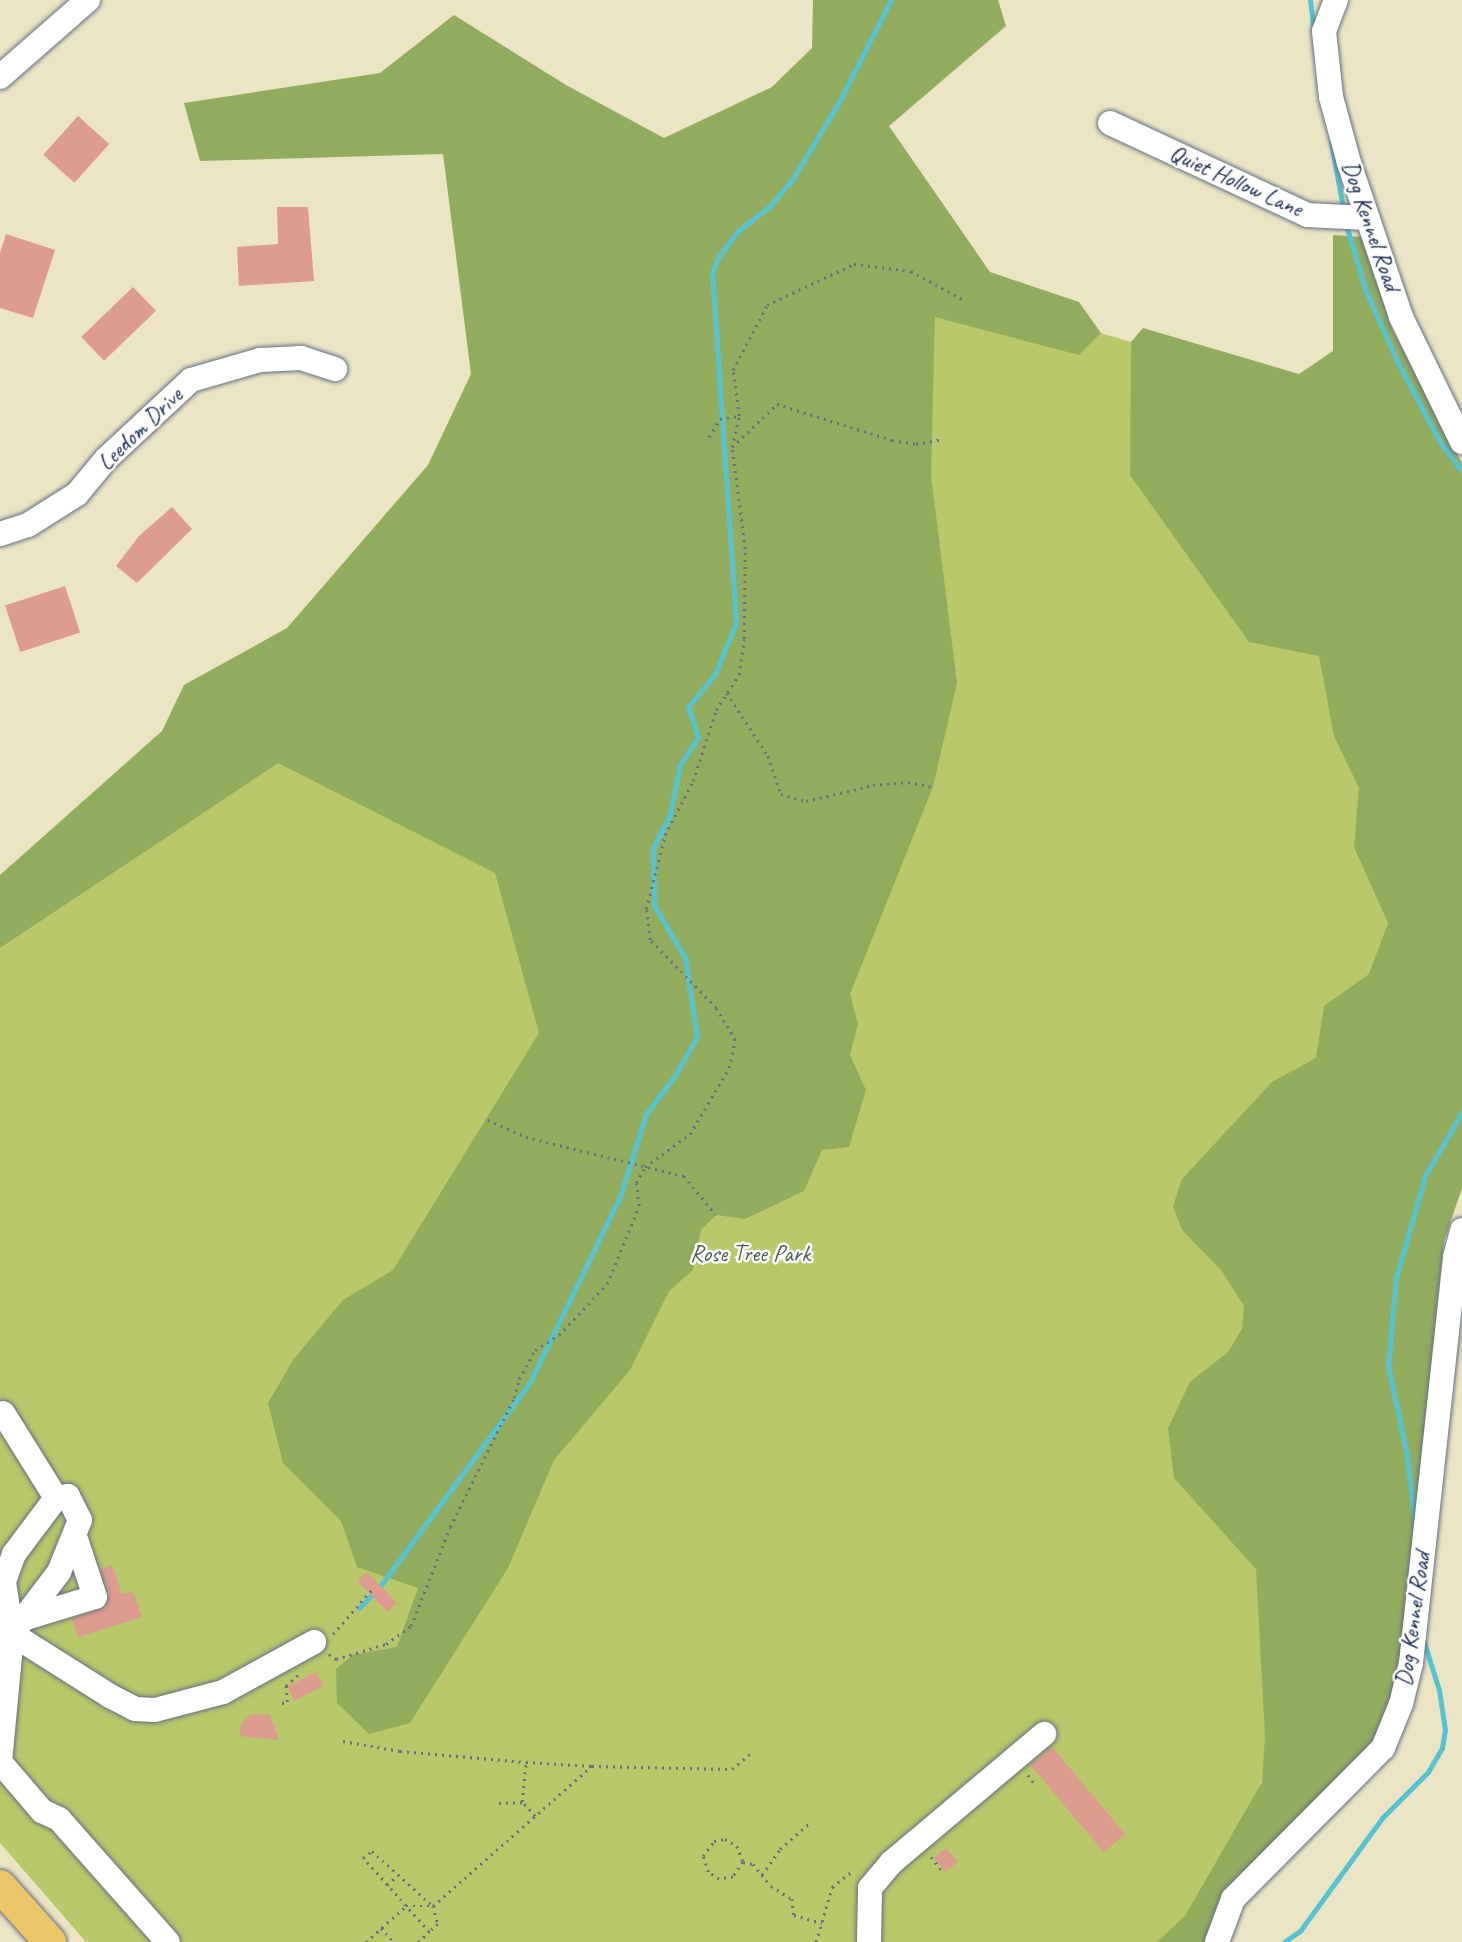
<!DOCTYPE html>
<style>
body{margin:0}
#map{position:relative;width:1462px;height:1942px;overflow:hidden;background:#ece5c5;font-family:Caveat,sans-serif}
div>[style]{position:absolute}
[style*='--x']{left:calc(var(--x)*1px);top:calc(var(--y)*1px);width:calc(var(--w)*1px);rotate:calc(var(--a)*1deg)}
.green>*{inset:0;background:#b8c86a}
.forest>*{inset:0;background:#92ac5e}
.stream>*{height:5px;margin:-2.5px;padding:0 2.5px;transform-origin:2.5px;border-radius:2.5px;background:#57c3d0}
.building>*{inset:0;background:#de9b90;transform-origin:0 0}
.path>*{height:2.5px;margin-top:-1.25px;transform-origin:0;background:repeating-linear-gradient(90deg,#646f82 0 2px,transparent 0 7px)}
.roads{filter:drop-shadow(0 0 2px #646f82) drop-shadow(0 0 2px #646f82)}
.minor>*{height:24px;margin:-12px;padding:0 12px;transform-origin:12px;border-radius:12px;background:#fff}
.major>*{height:32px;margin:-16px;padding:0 16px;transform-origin:16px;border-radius:16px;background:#eac669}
span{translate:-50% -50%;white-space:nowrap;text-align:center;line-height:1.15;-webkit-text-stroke:5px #fdfcf7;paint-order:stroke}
.street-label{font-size:24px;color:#1b2f5e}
.park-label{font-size:24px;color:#4a5d62}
</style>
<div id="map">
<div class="green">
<div style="clip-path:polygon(919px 278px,1448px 438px,1462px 463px,1462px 1188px,1207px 1942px,86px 1942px,0 1843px,0 948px)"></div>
</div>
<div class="forest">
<div style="clip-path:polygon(813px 0,998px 0,1006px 26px,889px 126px,990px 272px,1079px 302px,1101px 333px,1079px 355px,935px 317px,931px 475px,957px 683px,933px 787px,850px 994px,858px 1024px,850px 1055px,866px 1090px,849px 1147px,822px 1150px,804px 1191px,745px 1219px,716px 1215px,701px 1230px,693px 1270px,669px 1291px,630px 1370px,554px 1460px,508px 1568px,410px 1723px,369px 1734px,337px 1703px,336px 1669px,352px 1655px,397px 1647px,418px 1588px,357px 1567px,341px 1521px,283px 1463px,268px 1403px,293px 1360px,343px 1300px,393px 1270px,539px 1033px,495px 873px,278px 763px,0 948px,0 875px,162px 731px,184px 685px,287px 628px,428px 465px,471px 374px,443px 154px,200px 161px,184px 103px,380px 73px,454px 15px,566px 85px,664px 138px,772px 87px,812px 48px)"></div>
<div style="clip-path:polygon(1333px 235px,1364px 237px,1392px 329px,1462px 463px,1462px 1188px,1444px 1240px,1400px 1670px,1390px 1710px,1367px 1752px,1226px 1893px,1207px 1942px,1157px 1942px,1185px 1916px,1262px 1782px,1265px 1737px,1256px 1569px,1174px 1478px,1168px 1428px,1190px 1382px,1228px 1352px,1242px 1329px,1244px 1306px,1221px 1270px,1182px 1230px,1173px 1206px,1182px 1179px,1272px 1082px,1316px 1058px,1324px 1006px,1369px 974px,1388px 923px,1354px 847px,1359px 788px,1334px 736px,1319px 656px,1249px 642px,1130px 475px,1131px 342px,1143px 328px,1299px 374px,1333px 351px)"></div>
</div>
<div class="stream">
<div style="--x:1310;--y:0;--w:32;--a:83"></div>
<div style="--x:1331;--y:142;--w:67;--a:79.7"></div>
<div style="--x:1346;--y:225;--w:69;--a:73.1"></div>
<div style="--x:1366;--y:291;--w:77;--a:66.1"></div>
<div style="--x:1397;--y:361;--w:92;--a:62"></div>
<div style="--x:1440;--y:442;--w:36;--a:53"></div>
<div style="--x:1415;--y:1525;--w:69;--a:-96.6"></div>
<div style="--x:1407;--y:1456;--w:93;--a:-101.8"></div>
<div style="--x:1388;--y:1365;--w:87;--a:-84.7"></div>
<div style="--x:1396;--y:1278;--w:106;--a:-74.1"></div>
<div style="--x:1425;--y:1176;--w:74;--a:-60"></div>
<div style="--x:359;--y:1608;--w:32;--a:-46"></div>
<div style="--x:381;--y:1585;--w:252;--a:-53.7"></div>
<div style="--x:530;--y:1382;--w:206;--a:-64.1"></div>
<div style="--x:620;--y:1197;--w:87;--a:-72.6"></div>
<div style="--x:646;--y:1114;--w:46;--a:-52.9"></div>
<div style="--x:674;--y:1077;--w:46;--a:-60.1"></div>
<div style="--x:697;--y:1037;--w:80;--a:-98.6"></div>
<div style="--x:685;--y:958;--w:61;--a:-120.3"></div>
<div style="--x:654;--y:905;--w:57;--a:-91"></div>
<div style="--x:653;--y:848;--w:38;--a:-63"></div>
<div style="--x:670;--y:814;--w:50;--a:-78.5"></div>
<div style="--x:680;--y:765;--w:33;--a:-57"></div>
<div style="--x:698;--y:737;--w:32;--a:-108"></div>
<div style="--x:688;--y:707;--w:43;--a:-50.7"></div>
<div style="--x:715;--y:674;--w:55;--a:-67.6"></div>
<div style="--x:736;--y:623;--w:351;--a:-93.9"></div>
<div style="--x:712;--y:273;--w:18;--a:-68"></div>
<div style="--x:719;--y:256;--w:31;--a:-53"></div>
<div style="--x:738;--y:231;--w:41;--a:-38"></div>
<div style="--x:770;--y:206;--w:34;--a:-50"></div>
<div style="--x:792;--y:180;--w:89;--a:-58.8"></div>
<div style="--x:838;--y:104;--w:117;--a:-63"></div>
<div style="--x:1284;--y:1942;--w:19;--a:-35"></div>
<div style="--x:1300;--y:1931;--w:140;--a:-54"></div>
<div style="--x:1382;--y:1818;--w:65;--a:-45"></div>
<div style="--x:1428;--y:1772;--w:28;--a:-60"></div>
<div style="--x:1442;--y:1748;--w:18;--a:-81"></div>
<div style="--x:1445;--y:1730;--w:40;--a:-98.5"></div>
<div style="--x:1439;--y:1690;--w:50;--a:-107.4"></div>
</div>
<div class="building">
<div style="left:78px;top:116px;width:42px;height:52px;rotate:42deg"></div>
<div style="clip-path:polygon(277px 207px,308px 207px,314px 281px,239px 286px,237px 247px,278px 244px)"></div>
<div style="clip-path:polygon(6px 234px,55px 250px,33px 318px,0 308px,0 253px)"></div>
<div style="left:133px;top:287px;width:33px;height:72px;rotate:46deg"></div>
<div style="clip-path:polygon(172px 507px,192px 529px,137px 583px,116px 566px,139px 536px)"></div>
<div style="left:65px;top:586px;width:49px;height:63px;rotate:72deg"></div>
<div style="clip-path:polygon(112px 1565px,122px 1594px,133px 1591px,142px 1617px,78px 1637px,72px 1619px,106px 1607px,109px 1593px,101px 1569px)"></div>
<div style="left:367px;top:1572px;width:43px;height:13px;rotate:46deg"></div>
<div style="left:316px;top:1672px;width:16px;height:32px;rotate:63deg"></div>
<div style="clip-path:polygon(251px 1714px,270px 1715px,279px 1740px,239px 1736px,241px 1724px)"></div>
<div style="left:1052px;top:1747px;width:114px;height:28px;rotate:50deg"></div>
<div style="left:946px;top:1848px;width:18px;height:16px;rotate:49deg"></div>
</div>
<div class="path">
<div style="--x:709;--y:437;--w:21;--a:-59"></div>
<div style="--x:720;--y:419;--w:19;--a:-9"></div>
<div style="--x:732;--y:447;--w:62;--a:-43.7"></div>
<div style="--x:777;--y:404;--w:121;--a:17.4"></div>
<div style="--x:892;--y:440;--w:24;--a:9"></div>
<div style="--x:916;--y:444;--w:27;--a:-10"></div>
<div style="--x:727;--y:693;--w:75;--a:56.9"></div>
<div style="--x:768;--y:756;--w:40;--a:71.1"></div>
<div style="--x:781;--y:794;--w:26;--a:16"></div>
<div style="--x:806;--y:801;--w:69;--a:-13.4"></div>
<div style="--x:873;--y:785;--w:35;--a:-5"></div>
<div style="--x:908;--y:782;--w:25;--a:11"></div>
<div style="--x:488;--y:1120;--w:42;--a:24.1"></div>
<div style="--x:526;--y:1137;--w:163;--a:13.9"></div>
<div style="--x:684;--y:1176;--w:50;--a:50.6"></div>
<div style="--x:333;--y:1634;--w:62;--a:-48.9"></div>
<div style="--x:329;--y:1654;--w:9;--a:36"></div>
<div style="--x:336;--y:1659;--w:52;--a:-16.7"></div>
<div style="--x:386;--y:1644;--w:31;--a:-36"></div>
<div style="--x:411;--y:1626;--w:106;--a:-68.5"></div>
<div style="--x:450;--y:1527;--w:144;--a:-63.6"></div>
<div style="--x:514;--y:1398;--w:20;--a:-75"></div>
<div style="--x:519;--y:1379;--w:33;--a:-61"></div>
<div style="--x:535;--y:1350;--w:28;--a:-32"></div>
<div style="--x:559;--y:1335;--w:70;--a:-46.7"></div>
<div style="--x:607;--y:1284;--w:84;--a:-67.7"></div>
<div style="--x:639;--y:1206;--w:23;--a:-97"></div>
<div style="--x:636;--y:1183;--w:18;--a:-61"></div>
<div style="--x:645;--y:1167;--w:56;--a:-36.3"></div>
<div style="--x:690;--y:1134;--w:77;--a:-59.4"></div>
<div style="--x:729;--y:1068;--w:29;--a:-78"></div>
<div style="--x:735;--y:1040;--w:37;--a:-121"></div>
<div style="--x:716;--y:1008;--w:95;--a:-134.1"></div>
<div style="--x:650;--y:940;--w:31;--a:-97"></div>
<div style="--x:646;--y:909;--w:76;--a:-75.6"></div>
<div style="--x:665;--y:835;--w:61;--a:-62.6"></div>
<div style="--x:693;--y:781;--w:75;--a:-72.1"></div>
<div style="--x:716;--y:710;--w:42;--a:-56.7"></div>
<div style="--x:739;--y:675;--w:36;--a:-82"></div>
<div style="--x:744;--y:639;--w:90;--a:-89.4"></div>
<div style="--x:745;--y:549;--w:103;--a:-97.3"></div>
<div style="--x:732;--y:447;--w:32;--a:-77"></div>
<div style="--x:739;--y:416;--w:46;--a:-97.4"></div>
<div style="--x:733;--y:370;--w:73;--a:-62.4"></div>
<div style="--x:767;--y:305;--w:96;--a:-25.2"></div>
<div style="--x:854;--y:264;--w:57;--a:7"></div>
<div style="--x:911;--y:271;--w:58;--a:28.8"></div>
<div style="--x:282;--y:1703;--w:5;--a:-11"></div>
<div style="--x:287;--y:1702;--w:16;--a:-94"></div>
<div style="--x:286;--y:1686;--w:16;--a:-43"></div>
<div style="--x:343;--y:1741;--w:58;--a:10"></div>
<div style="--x:400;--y:1751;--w:126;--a:5"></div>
<div style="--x:1028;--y:1775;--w:11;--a:52"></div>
<div style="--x:499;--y:1803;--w:23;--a:-2"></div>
<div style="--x:535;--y:1816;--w:19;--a:-133"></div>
<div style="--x:522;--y:1802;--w:40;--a:-84.3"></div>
<div style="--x:526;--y:1762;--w:66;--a:3.5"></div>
<div style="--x:372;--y:1851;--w:82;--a:42"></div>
<div style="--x:433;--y:1906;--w:19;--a:74"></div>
<div style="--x:438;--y:1924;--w:12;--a:138"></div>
<div style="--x:429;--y:1932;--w:99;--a:-131.7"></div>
<div style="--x:363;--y:1858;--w:11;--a:-38"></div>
<div style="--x:931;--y:1857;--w:19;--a:51"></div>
<div style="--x:743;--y:1862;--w:18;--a:124"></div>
<div style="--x:733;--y:1877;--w:14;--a:172"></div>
<div style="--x:719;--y:1879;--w:13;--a:-148"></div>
<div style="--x:708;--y:1872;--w:17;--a:-107"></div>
<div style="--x:703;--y:1856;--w:19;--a:-54"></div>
<div style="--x:714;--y:1841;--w:11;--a:-10"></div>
<div style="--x:725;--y:1839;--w:14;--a:30"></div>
<div style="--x:737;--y:1846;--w:17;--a:69"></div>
<div style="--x:743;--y:1862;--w:10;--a:11"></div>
<div style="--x:753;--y:1864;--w:28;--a:51"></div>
<div style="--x:771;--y:1886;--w:25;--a:32"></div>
<div style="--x:792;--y:1899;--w:16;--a:83"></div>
<div style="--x:794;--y:1915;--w:29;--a:16"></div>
<div style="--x:762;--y:1875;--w:32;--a:-55"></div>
<div style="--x:780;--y:1849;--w:41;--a:-41.1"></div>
<div style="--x:387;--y:1885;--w:12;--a:-42"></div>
<div style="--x:381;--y:1928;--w:19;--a:47"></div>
<div style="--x:366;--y:1942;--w:54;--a:-42"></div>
<div style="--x:406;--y:1906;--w:27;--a:0"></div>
<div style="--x:433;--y:1906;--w:212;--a:-41.4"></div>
<div style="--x:592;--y:1766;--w:140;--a:1.2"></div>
<div style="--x:732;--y:1769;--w:23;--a:-40"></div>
<div style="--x:418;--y:1942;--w:15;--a:-42"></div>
<div style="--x:816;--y:1942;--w:57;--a:-73.8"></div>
<div style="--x:832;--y:1887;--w:28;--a:-38"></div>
</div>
<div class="roads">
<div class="minor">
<div style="--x:1336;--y:0;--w:33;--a:111"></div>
<div style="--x:1324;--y:31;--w:66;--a:83.9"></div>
<div style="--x:1331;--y:97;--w:68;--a:74.7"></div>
<div style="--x:1349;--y:163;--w:163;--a:71.3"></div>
<div style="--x:1401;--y:317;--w:139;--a:64"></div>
<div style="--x:0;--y:77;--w:117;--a:-41.2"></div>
<div style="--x:1110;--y:123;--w:217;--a:25"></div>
<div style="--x:1307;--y:215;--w:59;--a:2.9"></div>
<div style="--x:0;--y:534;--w:29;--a:-18"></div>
<div style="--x:28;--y:525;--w:58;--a:-32.3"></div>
<div style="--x:77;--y:494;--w:45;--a:-50.4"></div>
<div style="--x:106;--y:459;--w:116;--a:-42.9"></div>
<div style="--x:191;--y:380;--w:72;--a:-16.2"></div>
<div style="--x:260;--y:360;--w:41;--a:-2.8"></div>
<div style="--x:301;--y:358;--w:36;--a:18"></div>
<div style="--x:56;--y:1498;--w:70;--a:126.9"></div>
<div style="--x:14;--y:1554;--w:30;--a:110"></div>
<div style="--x:4;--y:1582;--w:53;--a:81.3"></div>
<div style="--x:12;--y:1634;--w:116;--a:32.3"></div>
<div style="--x:110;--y:1696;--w:28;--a:27"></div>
<div style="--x:135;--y:1709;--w:20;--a:3"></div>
<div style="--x:155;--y:1710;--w:70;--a:-14.8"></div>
<div style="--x:223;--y:1692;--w:104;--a:-28.8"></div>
<div style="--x:26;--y:1618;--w:72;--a:-16.9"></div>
<div style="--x:95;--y:1597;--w:64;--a:-108.2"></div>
<div style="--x:0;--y:1762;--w:129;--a:-84.6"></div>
<div style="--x:12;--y:1634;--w:78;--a:-52.8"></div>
<div style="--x:59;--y:1572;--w:56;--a:-68"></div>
<div style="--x:80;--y:1520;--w:27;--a:-117"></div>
<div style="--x:68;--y:1496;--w:12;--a:171"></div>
<div style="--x:56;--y:1498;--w:100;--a:-121.9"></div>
<div style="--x:0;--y:1762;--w:65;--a:49.4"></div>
<div style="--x:42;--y:1811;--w:19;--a:25"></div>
<div style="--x:59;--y:1819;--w:164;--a:48.5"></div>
<div style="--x:869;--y:1942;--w:54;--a:-88.9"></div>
<div style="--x:870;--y:1888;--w:34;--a:-50"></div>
<div style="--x:892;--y:1862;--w:199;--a:-40.1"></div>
<div style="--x:1217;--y:1942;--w:46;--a:-69.6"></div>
<div style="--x:1233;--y:1899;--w:213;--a:-45.2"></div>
<div style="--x:1383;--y:1748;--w:48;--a:-67.8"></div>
<div style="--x:1401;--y:1704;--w:42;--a:-76.3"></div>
<div style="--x:1411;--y:1663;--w:408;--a:-83.8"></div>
<div style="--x:1455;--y:1257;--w:28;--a:-75"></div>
</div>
<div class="major">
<div style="--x:0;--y:1886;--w:75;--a:48.2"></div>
</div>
</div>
<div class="street-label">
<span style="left:1236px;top:181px;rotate:24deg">Quiet Hollow Lane</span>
<span style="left:1371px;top:226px;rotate:71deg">Dog Kennel Road</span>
<span style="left:140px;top:429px;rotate:-44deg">Leedom Drive</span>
<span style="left:1413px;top:1619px;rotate:-82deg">Dog Kennel Road</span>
</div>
<div class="park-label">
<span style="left:750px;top:1254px">Rose Tree Park</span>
</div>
</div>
